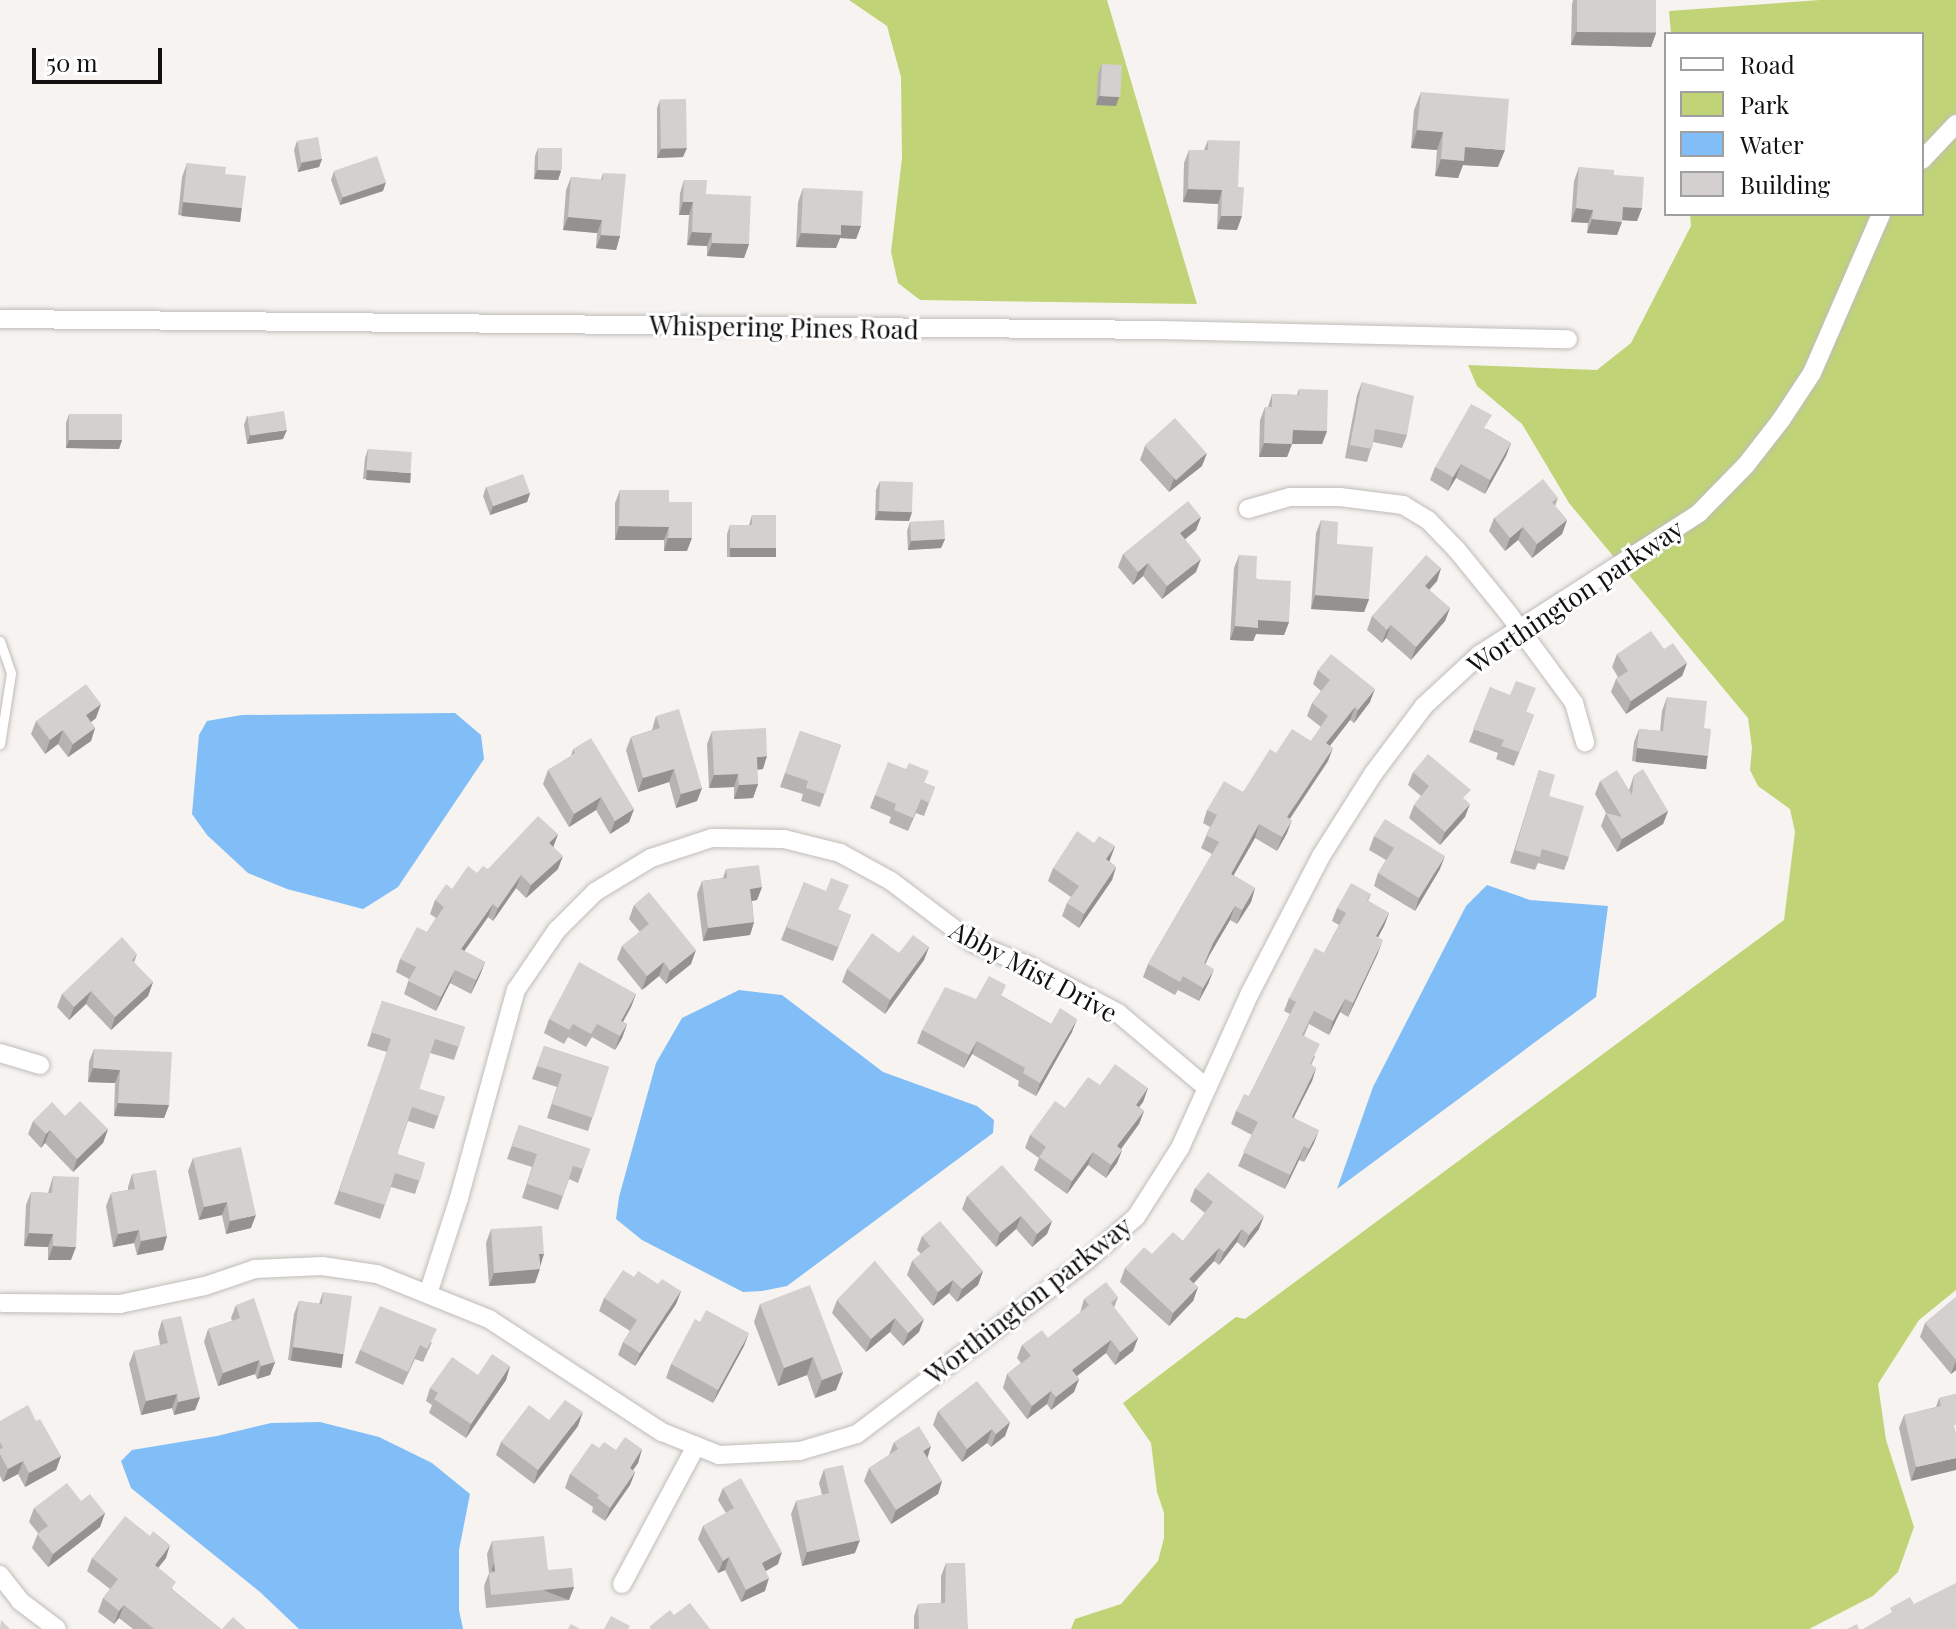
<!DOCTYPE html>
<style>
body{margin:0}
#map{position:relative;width:1956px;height:1629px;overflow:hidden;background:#f6f3f0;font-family:"Playfair Display",serif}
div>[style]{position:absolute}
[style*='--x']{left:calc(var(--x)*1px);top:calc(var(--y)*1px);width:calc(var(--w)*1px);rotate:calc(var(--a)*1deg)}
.green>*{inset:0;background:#c0d477}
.water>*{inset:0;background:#81bef7}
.roads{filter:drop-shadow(0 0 2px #bfbcb9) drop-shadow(0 0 2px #bfbcb9)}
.lane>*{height:9px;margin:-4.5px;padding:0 4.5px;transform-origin:4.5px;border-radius:4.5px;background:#fff}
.street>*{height:18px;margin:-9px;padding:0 9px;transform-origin:9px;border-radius:9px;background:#fff}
.wall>*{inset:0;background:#b6b3b2}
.shaded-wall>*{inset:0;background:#949291;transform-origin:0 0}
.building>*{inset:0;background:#d4d0cf;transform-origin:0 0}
span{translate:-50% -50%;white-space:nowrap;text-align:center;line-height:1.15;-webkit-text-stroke:6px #fff;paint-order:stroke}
.street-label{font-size:26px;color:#121010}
.legend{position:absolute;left:1664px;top:32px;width:260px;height:184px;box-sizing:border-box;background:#fff;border:2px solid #a09f9f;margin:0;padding:10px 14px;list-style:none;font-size:24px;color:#121010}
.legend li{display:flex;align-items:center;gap:16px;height:40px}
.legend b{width:40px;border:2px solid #a09f9f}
.scale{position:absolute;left:32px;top:48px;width:130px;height:36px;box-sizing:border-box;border:4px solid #121010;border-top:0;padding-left:10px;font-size:24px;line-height:28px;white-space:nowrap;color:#121010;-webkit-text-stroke:6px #fff;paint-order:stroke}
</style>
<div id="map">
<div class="green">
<div style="clip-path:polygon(849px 0,1107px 0,1197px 304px,920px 300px,898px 283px,891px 252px,902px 158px,901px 77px,887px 26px)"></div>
<div style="clip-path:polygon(1820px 0,1956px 0,1956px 1290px,1919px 1320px,1878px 1384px,1886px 1440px,1914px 1527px,1898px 1572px,1873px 1596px,1809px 1629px,1071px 1629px,1075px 1619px,1121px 1604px,1158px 1561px,1164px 1538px,1164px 1513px,1157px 1492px,1151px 1443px,1123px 1403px,1236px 1317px,1245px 1319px,1784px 920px,1795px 832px,1790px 809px,1758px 786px,1750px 770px,1752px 748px,1748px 718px,1569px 503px,1522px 424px,1477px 386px,1468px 365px,1597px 370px,1631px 343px,1691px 226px,1690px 214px,1922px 214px,1922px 34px,1671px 34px,1669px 11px)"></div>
</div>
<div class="water">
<div style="clip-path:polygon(455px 713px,481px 735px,484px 759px,398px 887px,363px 909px,287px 889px,248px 873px,207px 835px,192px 814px,199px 735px,207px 721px,242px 715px)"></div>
<div style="clip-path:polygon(1487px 885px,1530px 900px,1608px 906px,1596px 997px,1337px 1189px,1373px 1087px,1466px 906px)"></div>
<div style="clip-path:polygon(739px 990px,782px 995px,883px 1072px,977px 1106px,994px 1120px,993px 1133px,787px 1286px,762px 1291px,743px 1292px,642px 1240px,616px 1219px,619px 1197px,656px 1063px,682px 1018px)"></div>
<div style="clip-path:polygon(320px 1422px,379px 1437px,432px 1463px,470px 1494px,459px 1550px,459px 1610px,463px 1629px,299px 1629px,260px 1592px,131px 1488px,121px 1461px,132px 1450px,217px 1436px,271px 1423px)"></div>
</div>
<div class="roads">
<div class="lane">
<div style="--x:0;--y:641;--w:34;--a:71"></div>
<div style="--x:11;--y:673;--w:72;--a:98.8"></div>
</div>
<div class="street">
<div style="--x:1922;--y:160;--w:50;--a:-46.6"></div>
<div style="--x:0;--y:319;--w:1158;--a:0.54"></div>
<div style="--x:1158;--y:330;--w:410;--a:1.3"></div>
<div style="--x:1248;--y:509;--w:44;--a:-15.9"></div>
<div style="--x:1290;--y:497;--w:50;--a:0"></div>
<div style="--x:1340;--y:497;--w:64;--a:7.2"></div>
<div style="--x:1403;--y:505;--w:29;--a:31"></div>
<div style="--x:1428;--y:520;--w:42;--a:46"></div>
<div style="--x:1457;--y:550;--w:81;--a:51"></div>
<div style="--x:1508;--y:613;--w:112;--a:53.7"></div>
<div style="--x:1574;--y:703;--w:41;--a:74.2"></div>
<div style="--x:0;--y:1053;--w:42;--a:16.7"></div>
<div style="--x:428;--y:1294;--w:101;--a:-72.1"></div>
<div style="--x:459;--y:1198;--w:216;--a:-74.7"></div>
<div style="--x:516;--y:990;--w:73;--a:-55.7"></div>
<div style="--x:557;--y:930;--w:54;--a:-45"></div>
<div style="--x:595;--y:892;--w:66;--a:-31.3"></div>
<div style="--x:651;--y:858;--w:64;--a:-18.2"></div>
<div style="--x:712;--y:838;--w:72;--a:0.8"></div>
<div style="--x:784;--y:839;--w:58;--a:14"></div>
<div style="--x:840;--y:853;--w:58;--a:28.8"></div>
<div style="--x:891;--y:881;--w:103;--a:37.1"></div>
<div style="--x:973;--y:943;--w:58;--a:22.2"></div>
<div style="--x:1027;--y:965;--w:103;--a:27.8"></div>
<div style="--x:1118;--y:1013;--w:116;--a:40.1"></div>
<div style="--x:2;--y:1303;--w:118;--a:0.5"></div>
<div style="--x:120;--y:1304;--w:87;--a:-12"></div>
<div style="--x:205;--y:1286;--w:53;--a:-18.8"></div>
<div style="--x:255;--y:1269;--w:67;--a:-2.6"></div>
<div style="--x:322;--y:1266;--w:56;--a:8.3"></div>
<div style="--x:377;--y:1274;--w:121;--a:21.9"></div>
<div style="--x:489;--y:1319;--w:207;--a:33.2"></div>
<div style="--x:662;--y:1432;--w:61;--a:22"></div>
<div style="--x:719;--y:1455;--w:81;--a:-2.8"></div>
<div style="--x:800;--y:1451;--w:59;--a:-16.6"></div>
<div style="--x:857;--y:1434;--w:288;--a:-37.1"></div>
<div style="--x:1087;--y:1260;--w:65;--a:-41.3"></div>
<div style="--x:1136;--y:1217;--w:82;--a:-57.5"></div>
<div style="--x:1180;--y:1148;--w:170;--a:-65.7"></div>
<div style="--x:1250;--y:993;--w:154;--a:-62.6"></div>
<div style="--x:1321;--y:856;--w:97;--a:-57.6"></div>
<div style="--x:1373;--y:774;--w:85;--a:-53.1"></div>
<div style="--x:1424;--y:706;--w:75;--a:-42.8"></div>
<div style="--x:1479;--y:655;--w:262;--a:-32.8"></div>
<div style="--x:1699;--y:513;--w:67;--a:-45.6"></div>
<div style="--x:1746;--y:465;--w:57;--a:-52.1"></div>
<div style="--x:1781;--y:420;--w:56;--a:-56.6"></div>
<div style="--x:1812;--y:373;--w:173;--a:-66.5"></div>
<div style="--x:0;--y:1575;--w:33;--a:52"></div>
<div style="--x:20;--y:1601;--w:46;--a:37.1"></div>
<div style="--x:622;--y:1584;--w:157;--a:-61.8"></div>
</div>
</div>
<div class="wall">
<div style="clip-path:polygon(1573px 0,1656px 0,1656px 33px,1651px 47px,1571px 45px,1572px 4px)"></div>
<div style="clip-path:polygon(1102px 64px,1119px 97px,1116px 106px,1096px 105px,1098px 73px)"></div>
<div style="clip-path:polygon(1421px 92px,1498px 167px,1463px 165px,1458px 178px,1435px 176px,1437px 150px,1411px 148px,1414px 110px)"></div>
<div style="clip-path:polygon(660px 100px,683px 157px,657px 158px,657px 108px)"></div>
<div style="clip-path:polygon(1208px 140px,1238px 187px,1237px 230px,1217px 229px,1218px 204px,1183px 202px,1184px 163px,1189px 150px,1204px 150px)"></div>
<div style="clip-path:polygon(297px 141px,322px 159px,319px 167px,298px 172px,294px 150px)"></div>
<div style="clip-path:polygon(538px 148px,561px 171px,558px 180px,534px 179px,535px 156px)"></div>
<div style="clip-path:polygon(187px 163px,225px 174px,242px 208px,238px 221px,178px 215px,182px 177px)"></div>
<div style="clip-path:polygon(1579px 167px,1614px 175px,1642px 208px,1637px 221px,1622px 220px,1617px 235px,1587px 233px,1588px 223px,1571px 222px,1574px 181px)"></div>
<div style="clip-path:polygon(334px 171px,383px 191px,340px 205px,331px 180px)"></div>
<div style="clip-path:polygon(603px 173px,620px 236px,616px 250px,596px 248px,597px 233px,563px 230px,566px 190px,571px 177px,601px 180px)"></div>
<div style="clip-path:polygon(684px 180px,706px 194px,749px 244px,744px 258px,707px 256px,707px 246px,687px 245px,689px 215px,679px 215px,680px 193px)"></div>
<div style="clip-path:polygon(803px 188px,861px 226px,856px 239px,840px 238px,836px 248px,796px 247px,798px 202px)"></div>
<div style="clip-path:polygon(1362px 382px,1407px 435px,1402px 448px,1373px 442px,1367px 462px,1345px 458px,1357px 395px)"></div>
<div style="clip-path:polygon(1299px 389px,1327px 431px,1322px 444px,1292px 444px,1287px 457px,1259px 457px,1260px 420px,1265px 407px,1268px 407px,1272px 394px,1297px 395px)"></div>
<div style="clip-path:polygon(69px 414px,122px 440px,119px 449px,66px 448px,66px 423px)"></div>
<div style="clip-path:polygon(247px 416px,283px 439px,247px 444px,244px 425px)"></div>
<div style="clip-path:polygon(1487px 429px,1511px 443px,1506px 456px,1485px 494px,1456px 478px,1448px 491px,1430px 480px,1435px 467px)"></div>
<div style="clip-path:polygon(1145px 446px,1202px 466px,1169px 492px,1140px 460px)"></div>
<div style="clip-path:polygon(368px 449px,408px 482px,363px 479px,365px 458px)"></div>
<div style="clip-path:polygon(880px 481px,912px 512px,909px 521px,875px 520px,876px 490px)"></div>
<div style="clip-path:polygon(486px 487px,530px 493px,527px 502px,490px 515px,483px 496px)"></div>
<div style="clip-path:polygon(620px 490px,669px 502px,687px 551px,664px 551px,664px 540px,615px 540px,615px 503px)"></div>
<div style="clip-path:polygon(1558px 498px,1555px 506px,1567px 520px,1562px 534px,1532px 558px,1518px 540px,1505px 551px,1489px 531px,1494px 518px)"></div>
<div style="clip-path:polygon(752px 515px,776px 548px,773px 557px,727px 557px,727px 534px,730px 525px,749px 525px)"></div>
<div style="clip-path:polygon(1201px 517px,1196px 530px,1185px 539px,1196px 572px,1162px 599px,1143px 576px,1133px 585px,1118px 567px,1123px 554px)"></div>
<div style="clip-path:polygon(1321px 520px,1337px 544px,1369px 599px,1364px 612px,1311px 609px,1316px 533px)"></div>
<div style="clip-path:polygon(910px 522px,945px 539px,941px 548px,908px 550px,907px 531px)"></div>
<div style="clip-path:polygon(1239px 555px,1289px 622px,1284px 635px,1256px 634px,1253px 641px,1230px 640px,1234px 568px)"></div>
<div style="clip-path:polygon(1441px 568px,1437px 581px,1429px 590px,1450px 608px,1445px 621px,1411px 660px,1386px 638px,1382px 643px,1367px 630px,1372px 616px)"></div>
<div style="clip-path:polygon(1664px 649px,1687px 663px,1682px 676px,1626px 714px,1611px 692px,1616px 679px,1618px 677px,1612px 667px,1617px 654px)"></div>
<div style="clip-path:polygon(1318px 670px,1370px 702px,1354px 723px,1350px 720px,1330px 746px,1328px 761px,1290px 819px,1287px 833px,1277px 851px,1255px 838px,1233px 875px,1255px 888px,1251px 902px,1237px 924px,1230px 920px,1209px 956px,1205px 964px,1209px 982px,1199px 1001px,1178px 990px,1175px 995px,1143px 977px,1148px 964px,1212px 854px,1201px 848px,1210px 827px,1203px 823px,1207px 810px,1243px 792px,1276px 753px,1311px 741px,1321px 727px,1307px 716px,1312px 703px,1321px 691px,1313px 684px)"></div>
<div style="clip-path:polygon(1490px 687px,1527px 712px,1534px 715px,1514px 766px,1496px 759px,1498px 753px,1469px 742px)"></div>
<div style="clip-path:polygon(1667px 697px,1704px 728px,1708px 756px,1703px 769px,1632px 761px,1634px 742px,1639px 729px,1660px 731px,1662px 711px)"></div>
<div style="clip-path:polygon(656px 716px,702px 788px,697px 801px,676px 808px,669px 782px,638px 792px,626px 750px,631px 737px,652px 730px)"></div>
<div style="clip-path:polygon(96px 718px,91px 722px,95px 728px,91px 741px,68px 757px,58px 744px,45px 754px,31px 734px,36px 721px)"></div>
<div style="clip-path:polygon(712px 731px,763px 769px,757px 770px,758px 784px,753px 798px,734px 799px,734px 787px,709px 788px,707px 744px)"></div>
<div style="clip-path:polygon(800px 731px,841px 745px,820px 807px,801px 801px,803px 794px,780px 787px)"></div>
<div style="clip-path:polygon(573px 749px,634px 809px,629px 822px,610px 834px,596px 810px,569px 827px,543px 784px,548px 770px,571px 756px)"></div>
<div style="clip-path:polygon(1539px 770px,1549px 796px,1569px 857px,1564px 870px,1538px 863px,1535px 870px,1510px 863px)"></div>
<div style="clip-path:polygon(1413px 772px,1467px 801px,1465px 817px,1440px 845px,1409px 818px,1414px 805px,1421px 796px,1408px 785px)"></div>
<div style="clip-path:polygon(1634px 775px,1668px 811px,1663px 824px,1617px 852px,1601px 826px,1606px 813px,1595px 794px,1600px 781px,1629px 790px)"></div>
<div style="clip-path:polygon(925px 783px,935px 787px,924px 816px,916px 813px,908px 831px,889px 823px,891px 817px,870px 808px,875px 795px)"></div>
<div style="clip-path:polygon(558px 834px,553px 847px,558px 869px,526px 898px,516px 888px,493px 921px,488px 917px,464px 951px,485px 962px,480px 975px,471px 994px,450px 983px,436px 1011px,404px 994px,409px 979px,396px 972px,400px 959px,427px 932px,436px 918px,430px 914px,435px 900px,477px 873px,488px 869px)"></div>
<div style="clip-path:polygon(1374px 836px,1440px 869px,1415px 911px,1374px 886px,1378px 873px,1386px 860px,1369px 850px)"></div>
<div style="clip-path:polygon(1094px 843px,1115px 846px,1109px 861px,1116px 867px,1112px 880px,1079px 928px,1062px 916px,1067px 903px,1071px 897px,1048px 881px,1053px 868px)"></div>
<div style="clip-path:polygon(726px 869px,762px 887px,757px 900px,752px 901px,754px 922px,750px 935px,703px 941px,697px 894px,702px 881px,723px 878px)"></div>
<div style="clip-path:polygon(804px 882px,839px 910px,851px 915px,833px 961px,781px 940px)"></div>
<div style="clip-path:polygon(1371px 894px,1368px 901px,1389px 913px,1384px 926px,1378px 937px,1378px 953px,1348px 1017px,1340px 1012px,1329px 1035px,1309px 1024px,1304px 1036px,1315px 1057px,1311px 1065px,1316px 1068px,1312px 1081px,1294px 1117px,1314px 1143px,1304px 1162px,1299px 1160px,1285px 1189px,1238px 1166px,1252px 1135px,1231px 1124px,1236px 1111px,1249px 1096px,1290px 1014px,1284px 1011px,1289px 998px,1324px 953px,1339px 925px,1332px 921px,1337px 908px)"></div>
<div style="clip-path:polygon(634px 905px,691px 964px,666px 984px,659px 976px,642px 990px,617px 959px,622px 946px,640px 932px,629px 919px)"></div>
<div style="clip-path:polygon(929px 947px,924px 960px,885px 1014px,842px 982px,847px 969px,899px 953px)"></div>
<div style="clip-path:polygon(137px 954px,134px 963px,153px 982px,148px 996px,111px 1030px,86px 1004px,69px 1020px,57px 1007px,62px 994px)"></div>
<div style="clip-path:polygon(636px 994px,631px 1007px,623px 1022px,627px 1024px,622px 1038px,615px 1050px,592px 1037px,586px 1047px,568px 1037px,564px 1044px,544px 1033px,549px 1019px)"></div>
<div style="clip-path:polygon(1002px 996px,1051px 1024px,1072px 1032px,1036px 1096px,1018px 1086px,1019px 1081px,972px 1054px,964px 1068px,917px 1043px,922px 1030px,976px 999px)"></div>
<div style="clip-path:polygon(382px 1001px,465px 1027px,454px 1060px,430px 1053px,419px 1089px,445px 1097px,434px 1129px,408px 1121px,397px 1154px,425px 1163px,415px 1194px,391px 1187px,380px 1219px,334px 1204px,387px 1052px,367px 1046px)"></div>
<div style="clip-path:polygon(544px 1046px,609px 1067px,588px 1131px,547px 1118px,557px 1087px,532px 1079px)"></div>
<div style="clip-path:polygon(94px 1049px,169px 1105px,164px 1118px,114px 1116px,115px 1083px,88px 1082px,89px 1062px)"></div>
<div style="clip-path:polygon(1100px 1085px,1148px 1088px,1143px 1102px,1139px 1107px,1144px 1111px,1139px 1124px,1121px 1149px,1122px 1150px,1117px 1163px,1106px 1178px,1088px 1165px,1067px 1194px,1034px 1170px,1039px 1158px,1025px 1148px,1030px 1135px,1065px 1108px)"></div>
<div style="clip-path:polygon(65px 1116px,108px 1129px,103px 1143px,73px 1172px,45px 1143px,41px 1148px,28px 1134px,33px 1121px)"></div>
<div style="clip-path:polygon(519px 1125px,590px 1149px,578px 1183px,569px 1179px,558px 1210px,522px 1198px,532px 1167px,507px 1159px)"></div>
<div style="clip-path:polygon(193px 1158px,251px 1228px,226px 1234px,222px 1215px,199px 1220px,188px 1171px)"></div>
<div style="clip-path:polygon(132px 1174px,167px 1236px,163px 1250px,137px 1255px,134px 1243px,113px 1247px,106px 1206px,111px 1193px,128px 1190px,128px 1187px)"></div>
<div style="clip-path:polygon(53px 1176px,71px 1260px,48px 1260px,48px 1247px,24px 1246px,26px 1205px,31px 1192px,48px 1193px)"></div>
<div style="clip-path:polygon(1195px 1188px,1259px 1229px,1244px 1248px,1237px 1242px,1219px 1265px,1214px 1261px,1193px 1283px,1198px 1287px,1193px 1301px,1169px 1326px,1120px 1282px,1125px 1268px,1152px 1254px,1183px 1241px,1205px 1213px,1190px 1201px)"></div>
<div style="clip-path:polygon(967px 1196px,1052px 1221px,1047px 1234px,1032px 1247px,1016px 1229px,996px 1247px,962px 1209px)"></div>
<div style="clip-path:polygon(491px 1229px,540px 1266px,535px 1283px,489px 1286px,486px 1243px)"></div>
<div style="clip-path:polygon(922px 1236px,983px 1271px,978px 1285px,957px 1302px,949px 1293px,933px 1306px,907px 1275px,912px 1261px,921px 1254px,917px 1250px)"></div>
<div style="clip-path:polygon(875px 1261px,919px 1332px,903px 1346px,890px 1332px,866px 1352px,832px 1313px,837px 1300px)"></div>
<div style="clip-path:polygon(634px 1277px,681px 1291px,676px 1304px,635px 1366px,618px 1355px,623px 1342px,630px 1331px,599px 1311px,604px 1298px)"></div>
<div style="clip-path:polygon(323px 1292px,339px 1367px,288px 1360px,294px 1314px,299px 1301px,319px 1304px)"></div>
<div style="clip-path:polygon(1118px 1297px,1114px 1308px,1138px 1338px,1133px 1351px,1115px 1365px,1106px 1353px,1077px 1376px,1079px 1379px,1074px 1392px,1051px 1410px,1047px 1404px,1027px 1419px,1003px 1388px,1007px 1374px,1021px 1363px,1017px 1358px,1022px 1345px,1048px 1338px,1080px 1313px,1084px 1299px)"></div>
<div style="clip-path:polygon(1956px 1297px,1956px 1370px,1951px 1374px,1920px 1337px,1925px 1323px)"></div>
<div style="clip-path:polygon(760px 1304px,843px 1372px,836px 1390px,815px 1398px,807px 1375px,778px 1386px,754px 1322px)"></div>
<div style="clip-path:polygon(236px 1305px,275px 1362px,270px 1375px,257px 1379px,255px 1374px,218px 1386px,204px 1342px,208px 1329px,232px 1321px,231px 1318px)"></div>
<div style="clip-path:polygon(162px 1320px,200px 1397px,195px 1410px,174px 1415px,172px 1408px,141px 1415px,129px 1364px,134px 1351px,160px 1345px,158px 1333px)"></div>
<div style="clip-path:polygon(432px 1342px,423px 1362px,415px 1359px,403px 1385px,355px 1363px,360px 1350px)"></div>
<div style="clip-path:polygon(744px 1346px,713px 1403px,666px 1378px,671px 1364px)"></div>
<div style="clip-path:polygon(510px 1366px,506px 1380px,466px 1438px,429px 1413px,432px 1405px,426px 1401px,430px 1388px)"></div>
<div style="clip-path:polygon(1956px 1394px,1911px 1481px,1899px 1428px,1904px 1415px,1936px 1407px,1939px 1398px)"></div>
<div style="clip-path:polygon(938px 1411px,1010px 1422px,1005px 1436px,991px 1447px,987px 1443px,962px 1462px,933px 1425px)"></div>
<div style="clip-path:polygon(549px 1420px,578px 1426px,534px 1484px,496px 1455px,501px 1442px)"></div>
<div style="clip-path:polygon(0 1421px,36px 1421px,61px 1456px,56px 1470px,25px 1487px,18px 1474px,3px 1482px,0 1476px)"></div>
<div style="clip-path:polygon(894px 1442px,927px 1457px,942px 1481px,938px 1494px,891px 1524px,864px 1481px,869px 1468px,889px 1455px)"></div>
<div style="clip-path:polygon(599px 1448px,616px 1450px,642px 1449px,638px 1463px,633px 1470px,635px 1472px,630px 1485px,605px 1521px,592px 1512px,593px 1507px,565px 1488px,570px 1474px)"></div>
<div style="clip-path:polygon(824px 1469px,855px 1553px,802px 1566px,791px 1514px,796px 1501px,822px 1495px,819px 1483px)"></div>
<div style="clip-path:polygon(723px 1488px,778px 1564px,766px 1571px,765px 1591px,741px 1602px,725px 1570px,718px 1573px,698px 1539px,703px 1526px,726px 1513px,718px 1500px)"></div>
<div style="clip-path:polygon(81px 1501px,105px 1513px,100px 1527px,48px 1567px,32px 1548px,38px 1533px,29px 1522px,34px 1508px)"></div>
<div style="clip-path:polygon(492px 1541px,548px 1570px,574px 1587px,569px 1600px,486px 1608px,484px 1586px,489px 1573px,487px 1554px)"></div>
<div style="clip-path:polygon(92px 1558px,166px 1558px,158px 1568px,173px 1590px,221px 1629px,133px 1629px,119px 1618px,114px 1624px,98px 1612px,103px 1598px,110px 1589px,87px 1571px)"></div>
<div style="clip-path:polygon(946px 1563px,968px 1629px,914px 1629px,914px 1616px,918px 1604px,941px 1603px,941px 1576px)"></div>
</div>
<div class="shaded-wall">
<div style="clip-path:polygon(1576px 32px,1656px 33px,1651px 47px,1571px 45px)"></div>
<div style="clip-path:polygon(1099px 96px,1119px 97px,1116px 106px,1096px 105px)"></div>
<div style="clip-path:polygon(1417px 130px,1443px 132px,1437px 150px,1411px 148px)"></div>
<div style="clip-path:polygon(1465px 147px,1505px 150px,1498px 167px,1463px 165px,1458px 178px,1435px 176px,1441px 159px)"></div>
<div style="clip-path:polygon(687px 148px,683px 157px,657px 158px,661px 149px)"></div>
<div style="clip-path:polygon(322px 159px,319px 167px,298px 172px,302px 163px)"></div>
<div style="clip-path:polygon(537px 170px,561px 171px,558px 180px,534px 179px)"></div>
<div style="clip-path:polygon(386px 182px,383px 191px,340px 205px,343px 196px)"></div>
<div style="clip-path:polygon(1188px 189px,1222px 190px,1218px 204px,1183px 202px)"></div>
<div style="left:183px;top:202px;width:59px;height:14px;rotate:6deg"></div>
<div style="clip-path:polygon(683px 202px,693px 202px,689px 215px,679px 215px)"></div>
<div style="clip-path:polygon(1623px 207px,1642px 208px,1637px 221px,1618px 220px)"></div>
<div style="clip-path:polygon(1576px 208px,1593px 210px,1588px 223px,1571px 222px)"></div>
<div style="clip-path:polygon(1221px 216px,1242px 216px,1237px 230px,1217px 229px)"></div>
<div style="clip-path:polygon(568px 217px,602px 220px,597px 233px,563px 230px)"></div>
<div style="clip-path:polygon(1592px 219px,1622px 222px,1617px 235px,1587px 233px)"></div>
<div style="clip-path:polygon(841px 225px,861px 226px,856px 239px,840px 238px,836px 248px,796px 247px,801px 233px)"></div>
<div style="clip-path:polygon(692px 232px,712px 233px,707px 246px,687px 245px)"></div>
<div style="clip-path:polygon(601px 235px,620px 236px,616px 250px,596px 248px)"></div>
<div style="clip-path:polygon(712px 243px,749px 244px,744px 258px,707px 256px)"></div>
<div style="clip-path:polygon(287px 430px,283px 439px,247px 444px,250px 435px)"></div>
<div style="clip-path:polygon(1293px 430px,1327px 431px,1322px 444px,1288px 444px)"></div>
<div style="clip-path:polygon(69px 440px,122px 440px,119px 449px,66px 448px)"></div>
<div style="clip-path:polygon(1264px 443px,1292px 444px,1287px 457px,1259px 457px)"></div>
<div style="clip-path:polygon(1511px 443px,1506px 456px,1485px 494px,1490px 480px)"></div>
<div style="clip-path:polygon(1207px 453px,1202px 466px,1169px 492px,1174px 478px)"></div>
<div style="clip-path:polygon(1461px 464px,1456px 478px,1448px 491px,1453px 477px)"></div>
<div style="left:367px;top:470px;width:44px;height:10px;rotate:4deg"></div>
<div style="clip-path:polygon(530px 493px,527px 502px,490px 515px,493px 506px)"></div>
<div style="clip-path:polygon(878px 511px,912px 512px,909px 521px,875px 520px)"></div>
<div style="clip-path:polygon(1201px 517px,1196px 530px,1176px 547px,1180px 533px)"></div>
<div style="clip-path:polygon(1567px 520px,1562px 534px,1532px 558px,1537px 544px)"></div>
<div style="clip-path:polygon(619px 526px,669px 527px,664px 540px,615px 540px)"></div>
<div style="clip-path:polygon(1523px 527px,1518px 540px,1505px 551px,1510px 538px)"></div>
<div style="clip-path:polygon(668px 538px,692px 538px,687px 551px,664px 551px)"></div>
<div style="clip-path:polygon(945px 539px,941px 548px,908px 550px,911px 541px)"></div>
<div style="left:730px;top:548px;width:46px;height:9px"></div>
<div style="clip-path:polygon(1201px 559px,1196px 572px,1162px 599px,1167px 586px)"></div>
<div style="clip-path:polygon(1148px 563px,1143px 576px,1133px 585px,1138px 572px)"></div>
<div style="clip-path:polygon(1441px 568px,1437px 581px,1420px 600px,1425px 586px)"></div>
<div style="clip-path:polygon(1315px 595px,1369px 599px,1364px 612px,1311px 609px)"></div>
<div style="clip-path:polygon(1450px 608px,1445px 621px,1411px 660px,1416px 647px)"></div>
<div style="clip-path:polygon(1258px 620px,1289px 622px,1284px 635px,1256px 634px,1253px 641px,1230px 640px,1235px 626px)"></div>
<div style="clip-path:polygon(1391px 625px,1386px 638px,1382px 643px,1387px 630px)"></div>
<div style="clip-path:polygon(1687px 663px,1682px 676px,1626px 714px,1631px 701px)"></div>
<div style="clip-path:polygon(1375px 689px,1370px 702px,1354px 723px,1358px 710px)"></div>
<div style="clip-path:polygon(101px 704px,96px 718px,82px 729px,86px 715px)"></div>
<div style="clip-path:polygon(1355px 707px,1350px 720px,1321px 757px,1326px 743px)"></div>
<div style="clip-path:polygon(95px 728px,91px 741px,68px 757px,73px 744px)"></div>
<div style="clip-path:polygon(63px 730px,58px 744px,45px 754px,50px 740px)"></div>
<div style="clip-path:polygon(1333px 748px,1328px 761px,1282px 830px,1287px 817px)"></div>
<div style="left:1637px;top:748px;width:71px;height:14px;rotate:6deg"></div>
<div style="clip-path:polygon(767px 756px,763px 769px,752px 770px,757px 757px)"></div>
<div style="clip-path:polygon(674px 769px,669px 782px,638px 792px,643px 778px)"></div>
<div style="clip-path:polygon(738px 774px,734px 787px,709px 788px,714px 775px)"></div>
<div style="clip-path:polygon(758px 784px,753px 798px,734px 799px,739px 785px)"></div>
<div style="clip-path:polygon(702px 788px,697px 801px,676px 808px,681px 794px)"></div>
<div style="clip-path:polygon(601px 797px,596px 810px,569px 827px,574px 814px)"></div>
<div style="clip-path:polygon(1470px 804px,1465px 817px,1440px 845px,1445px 832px)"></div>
<div style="clip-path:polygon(634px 809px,629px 822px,610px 834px,615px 821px)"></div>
<div style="clip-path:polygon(1668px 811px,1663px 824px,1617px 852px,1622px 839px)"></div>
<div style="clip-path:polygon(1292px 820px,1287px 833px,1277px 851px,1282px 837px)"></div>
<div style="clip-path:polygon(1259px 824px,1255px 838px,1227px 887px,1231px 874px)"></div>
<div style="clip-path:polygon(558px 834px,553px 848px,549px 843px)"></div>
<div style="clip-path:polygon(1115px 846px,1110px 860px,1101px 873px,1106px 859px)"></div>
<div style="clip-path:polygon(563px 856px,558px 869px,526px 898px,531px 885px)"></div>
<div style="clip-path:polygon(1445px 856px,1440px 869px,1415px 911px,1419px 898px)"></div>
<div style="clip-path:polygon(1116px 867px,1112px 880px,1079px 928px,1084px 914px)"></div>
<div style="clip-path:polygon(521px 875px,516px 888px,493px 921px,498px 908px)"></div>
<div style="clip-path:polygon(762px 887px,757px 900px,746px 902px,750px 889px)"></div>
<div style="clip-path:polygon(1255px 888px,1251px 902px,1237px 924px,1242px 910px)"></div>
<div style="clip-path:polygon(493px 904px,488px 917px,456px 963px,461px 949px)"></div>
<div style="clip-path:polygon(1235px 906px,1230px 920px,1209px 956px,1200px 977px,1213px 943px)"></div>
<div style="clip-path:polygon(1389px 913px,1384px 926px,1372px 949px,1376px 936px)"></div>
<div style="clip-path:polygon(754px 922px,750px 935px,703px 941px,708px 928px)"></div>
<div style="clip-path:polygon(1383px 940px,1378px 953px,1348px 1017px,1353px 1003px)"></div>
<div style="clip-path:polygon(929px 947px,924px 960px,885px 1014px,890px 1000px)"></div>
<div style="clip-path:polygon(696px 950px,691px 964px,666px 984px,670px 971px)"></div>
<div style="clip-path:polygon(485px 962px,480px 975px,471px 994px,476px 980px)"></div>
<div style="clip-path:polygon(664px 962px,659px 976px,642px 990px,647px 976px)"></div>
<div style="clip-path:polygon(1214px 969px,1209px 982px,1199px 1001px,1203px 988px)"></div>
<div style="clip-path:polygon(455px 970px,450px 983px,436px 1011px,441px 997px)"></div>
<div style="clip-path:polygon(153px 982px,148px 996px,111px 1030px,115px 1017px)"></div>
<div style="clip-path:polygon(91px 991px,86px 1004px,69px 1020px,74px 1007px)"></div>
<div style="clip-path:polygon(636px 994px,631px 1007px,616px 1034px,621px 1021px)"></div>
<div style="clip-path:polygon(1345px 999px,1340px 1012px,1329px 1035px,1333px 1021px)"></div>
<div style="clip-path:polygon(1077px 1019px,1072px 1032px,1036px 1096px,1040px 1083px)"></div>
<div style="clip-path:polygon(627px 1024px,622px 1038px,615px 1050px,620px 1036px)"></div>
<div style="clip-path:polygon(977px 1041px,972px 1054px,964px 1068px,969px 1055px)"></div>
<div style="clip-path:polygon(93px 1068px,120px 1070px,115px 1083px,88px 1082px)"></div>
<div style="clip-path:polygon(1316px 1068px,1312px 1081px,1287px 1130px,1292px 1117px)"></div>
<div style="clip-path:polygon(1148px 1088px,1143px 1102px,1131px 1118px,1136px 1105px)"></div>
<div style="clip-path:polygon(118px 1103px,169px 1105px,164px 1118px,114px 1116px)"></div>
<div style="clip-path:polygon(1144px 1111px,1139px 1124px,1113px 1160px,1117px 1146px)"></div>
<div style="clip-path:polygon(108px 1129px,103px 1143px,73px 1172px,77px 1159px)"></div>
<div style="clip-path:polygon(50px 1130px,45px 1143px,41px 1148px,46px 1134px)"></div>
<div style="clip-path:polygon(1319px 1130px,1314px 1143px,1304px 1162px,1309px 1149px)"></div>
<div style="clip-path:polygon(1304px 1146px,1299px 1160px,1285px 1189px,1290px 1175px)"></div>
<div style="clip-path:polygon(1122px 1150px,1117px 1163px,1106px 1178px,1111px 1165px)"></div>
<div style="clip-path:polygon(1093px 1152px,1088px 1165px,1067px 1194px,1072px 1181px)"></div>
<div style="clip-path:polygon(227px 1202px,222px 1215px,199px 1220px,204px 1207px)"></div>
<div style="clip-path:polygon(256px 1215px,251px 1228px,226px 1234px,230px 1221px)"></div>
<div style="clip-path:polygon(1021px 1216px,1016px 1229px,996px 1247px,1000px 1233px)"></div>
<div style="clip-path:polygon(1264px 1216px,1259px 1229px,1244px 1248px,1249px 1235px)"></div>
<div style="clip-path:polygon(1052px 1221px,1047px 1234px,1032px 1247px,1037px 1234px)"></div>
<div style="clip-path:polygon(1242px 1229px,1237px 1242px,1219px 1265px,1224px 1252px)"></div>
<div style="clip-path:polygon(139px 1230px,134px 1243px,113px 1247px,118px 1234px)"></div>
<div style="clip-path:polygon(29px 1233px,53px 1234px,48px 1247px,24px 1246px)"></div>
<div style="clip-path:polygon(167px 1236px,163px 1250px,137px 1255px,141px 1241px)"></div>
<div style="clip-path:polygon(53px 1246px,76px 1247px,71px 1260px,48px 1260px)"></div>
<div style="clip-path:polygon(1219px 1248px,1214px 1261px,1185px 1293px,1189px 1279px)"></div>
<div style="clip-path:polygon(539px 1254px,544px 1254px,540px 1267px)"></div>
<div style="clip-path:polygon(540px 1269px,535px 1283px,489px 1286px,494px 1273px)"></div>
<div style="clip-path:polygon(983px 1271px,978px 1285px,957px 1302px,962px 1289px)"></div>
<div style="clip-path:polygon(953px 1280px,949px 1293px,933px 1306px,938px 1292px)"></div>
<div style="clip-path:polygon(1198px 1287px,1193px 1301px,1169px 1326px,1173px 1313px)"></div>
<div style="clip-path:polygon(681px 1291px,676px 1304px,635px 1366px,640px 1353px)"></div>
<div style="clip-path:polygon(895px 1318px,890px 1332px,866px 1352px,871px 1339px)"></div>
<div style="clip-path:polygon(924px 1319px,919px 1332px,903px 1346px,908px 1333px)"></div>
<div style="clip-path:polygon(749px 1333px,744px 1346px,713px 1403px,718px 1390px)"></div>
<div style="clip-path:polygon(1138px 1338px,1133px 1351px,1115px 1365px,1120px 1352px)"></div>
<div style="clip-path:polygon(1111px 1340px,1106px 1353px,1068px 1383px,1072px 1370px)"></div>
<div style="left:293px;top:1347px;width:51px;height:14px;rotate:8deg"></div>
<div style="clip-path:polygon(813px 1357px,807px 1375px,778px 1386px,784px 1368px)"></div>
<div style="clip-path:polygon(259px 1360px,255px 1374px,218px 1386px,223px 1373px)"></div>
<div style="clip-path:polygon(1956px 1361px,1956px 1370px,1951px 1374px)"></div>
<div style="clip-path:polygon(275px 1362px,270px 1375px,257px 1379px,261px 1366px)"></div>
<div style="clip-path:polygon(510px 1366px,506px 1380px,466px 1438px,471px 1424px)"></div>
<div style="clip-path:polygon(843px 1372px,836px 1390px,815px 1398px,822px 1380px)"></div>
<div style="clip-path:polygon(1079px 1379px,1074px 1392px,1051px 1410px,1056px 1397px)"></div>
<div style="clip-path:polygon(1051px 1391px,1047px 1404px,1027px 1419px,1032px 1406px)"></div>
<div style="clip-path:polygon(177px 1394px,172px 1408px,141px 1415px,146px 1401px)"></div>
<div style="clip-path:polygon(200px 1397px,195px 1410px,174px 1415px,178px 1402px)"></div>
<div style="clip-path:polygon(583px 1412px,578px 1426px,534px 1484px,538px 1470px)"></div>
<div style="clip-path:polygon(1010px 1422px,1005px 1436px,991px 1447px,996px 1434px)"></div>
<div style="clip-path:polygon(992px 1429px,987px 1443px,962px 1462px,967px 1449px)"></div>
<div style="clip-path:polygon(931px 1446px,927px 1459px,923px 1451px)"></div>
<div style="clip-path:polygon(642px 1449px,638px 1463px,625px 1481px,630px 1468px)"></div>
<div style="clip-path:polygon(61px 1456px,56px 1470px,25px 1487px,29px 1473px)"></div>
<div style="clip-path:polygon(1956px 1458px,1956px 1470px,1911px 1481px,1916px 1467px)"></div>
<div style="clip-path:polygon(23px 1461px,18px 1474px,3px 1482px,8px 1469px)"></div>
<div style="clip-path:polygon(635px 1472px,630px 1485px,605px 1521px,610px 1508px)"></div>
<div style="clip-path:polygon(942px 1481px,938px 1494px,891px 1524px,896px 1510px)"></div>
<div style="clip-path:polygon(105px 1513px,100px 1527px,48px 1567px,53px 1554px)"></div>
<div style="clip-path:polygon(860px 1540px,855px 1553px,802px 1566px,807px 1552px)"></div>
<div style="clip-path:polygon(170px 1545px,166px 1558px,150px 1578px,155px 1565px)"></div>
<div style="clip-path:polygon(782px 1552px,778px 1564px,757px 1576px,762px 1563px)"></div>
<div style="clip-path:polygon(729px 1557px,725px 1570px,718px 1573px,723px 1561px)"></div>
<div style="clip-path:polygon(769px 1578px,765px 1591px,741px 1602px,746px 1590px)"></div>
<div style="left:574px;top:1587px;width:14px;height:83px;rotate:111deg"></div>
<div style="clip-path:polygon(124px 1605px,119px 1618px,114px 1624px,119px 1611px)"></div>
</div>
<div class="building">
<div style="left:1577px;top:0;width:79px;height:32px"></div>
<div style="left:1102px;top:64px;width:20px;height:32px;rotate:3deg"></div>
<div style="clip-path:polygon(1421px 92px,1509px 99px,1505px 150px,1465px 147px,1464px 161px,1441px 159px,1443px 132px,1417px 130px)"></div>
<div style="left:686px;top:99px;width:49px;height:26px;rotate:89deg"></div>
<div style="left:318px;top:137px;width:22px;height:21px;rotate:80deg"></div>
<div style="clip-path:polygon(1208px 140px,1240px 141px,1238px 187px,1244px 187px,1242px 216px,1221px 216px,1222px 190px,1188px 189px,1189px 150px,1208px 150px)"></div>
<div style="left:538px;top:148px;width:24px;height:22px"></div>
<div style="left:377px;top:156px;width:28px;height:46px;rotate:71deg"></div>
<div style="clip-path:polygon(187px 163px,226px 167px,225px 174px,246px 176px,242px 208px,183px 202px)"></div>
<div style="clip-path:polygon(1579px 167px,1614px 170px,1614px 175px,1644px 177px,1642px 208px,1623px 207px,1622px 222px,1592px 219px,1593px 210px,1576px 208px)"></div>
<div style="clip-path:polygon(603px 173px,626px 174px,620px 236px,601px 235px,602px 220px,568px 217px,571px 177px,603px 180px)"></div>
<div style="clip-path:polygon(684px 180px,707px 180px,706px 194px,751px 196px,749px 244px,712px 243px,712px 233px,692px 232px,693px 202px,683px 202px)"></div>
<div style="clip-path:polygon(803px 188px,863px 191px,861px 226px,841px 225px,841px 235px,801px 233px)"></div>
<div style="clip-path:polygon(1362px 382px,1414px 396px,1407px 435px,1375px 429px,1372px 449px,1350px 445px)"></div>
<div style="clip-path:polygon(1299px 389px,1328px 390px,1327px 431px,1293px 430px,1292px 444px,1264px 443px,1265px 407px,1272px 407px,1272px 394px,1299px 395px)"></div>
<div style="clip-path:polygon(1471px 404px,1492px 415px,1484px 428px,1511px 443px,1490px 480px,1461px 464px,1453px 477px,1435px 467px)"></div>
<div style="left:284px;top:411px;width:19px;height:37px;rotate:81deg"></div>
<div style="left:69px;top:414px;width:53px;height:26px"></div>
<div style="left:1175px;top:418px;width:47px;height:41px;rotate:48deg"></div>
<div style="left:368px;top:449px;width:44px;height:21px;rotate:4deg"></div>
<div style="left:523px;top:474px;width:20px;height:39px;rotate:70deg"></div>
<div style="clip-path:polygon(1543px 479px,1558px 498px,1552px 502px,1567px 520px,1537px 544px,1523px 527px,1510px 538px,1494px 518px)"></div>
<div style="left:880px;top:481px;width:33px;height:30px;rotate:2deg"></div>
<div style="clip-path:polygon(620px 490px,669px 490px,669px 502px,692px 502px,692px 538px,668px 538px,669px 527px,619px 526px)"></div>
<div style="clip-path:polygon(1188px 501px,1201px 517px,1180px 533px,1201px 559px,1167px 586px,1148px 563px,1138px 572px,1123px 554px)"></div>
<div style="clip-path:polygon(752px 515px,776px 515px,776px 548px,730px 548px,730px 525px,752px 525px)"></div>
<div style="left:944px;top:520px;width:19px;height:34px;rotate:87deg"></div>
<div style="clip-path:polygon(1321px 520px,1338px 522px,1337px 544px,1373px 547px,1369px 599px,1315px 595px)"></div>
<div style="clip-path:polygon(1239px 555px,1257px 556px,1256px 579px,1291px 581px,1289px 622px,1258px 620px,1258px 628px,1235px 626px)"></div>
<div style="clip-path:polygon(1426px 555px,1441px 568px,1425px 586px,1450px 608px,1416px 647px,1391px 625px,1387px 630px,1372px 616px)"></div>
<div style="clip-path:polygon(1651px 631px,1664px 649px,1673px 643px,1687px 663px,1631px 701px,1616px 679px,1628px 671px,1617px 654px)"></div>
<div style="clip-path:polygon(1331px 654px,1375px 689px,1358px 710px,1355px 707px,1326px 743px,1333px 748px,1287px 817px,1292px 820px,1282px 837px,1259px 824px,1231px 874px,1255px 888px,1242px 910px,1235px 906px,1213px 943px,1204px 963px,1214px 969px,1203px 988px,1183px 976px,1180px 982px,1148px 964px,1219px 842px,1206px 835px,1217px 815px,1207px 810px,1224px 781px,1243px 792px,1270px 749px,1276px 753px,1292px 729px,1311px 741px,1328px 716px,1312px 703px,1330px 680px,1318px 670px)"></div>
<div style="clip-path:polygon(1516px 681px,1536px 688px,1526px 712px,1534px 715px,1519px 752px,1501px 746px,1504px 740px,1473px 729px,1490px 687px,1510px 695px)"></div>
<div style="clip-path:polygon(86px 684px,101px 704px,86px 715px,95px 728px,73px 744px,63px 730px,50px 740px,36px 721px)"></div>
<div style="clip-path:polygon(1667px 697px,1707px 701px,1704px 728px,1711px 729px,1708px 756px,1637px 748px,1639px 729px,1663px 731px)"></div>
<div style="clip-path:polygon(679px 709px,702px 788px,681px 794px,674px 769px,643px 778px,631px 737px,660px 728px,656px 716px)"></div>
<div style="clip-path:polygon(766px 728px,767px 756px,757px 757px,758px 784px,739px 785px,738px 774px,714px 775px,712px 731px)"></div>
<div style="clip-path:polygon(800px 731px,841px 745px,825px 794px,806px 788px,808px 781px,785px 773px)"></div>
<div style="clip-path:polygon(591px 738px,634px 809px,615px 821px,601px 797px,574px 814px,548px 770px,575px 753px,573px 749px)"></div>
<div style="clip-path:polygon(1428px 754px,1471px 790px,1463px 798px,1470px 804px,1445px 832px,1414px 805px,1429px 786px,1413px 772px)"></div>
<div style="clip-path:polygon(888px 762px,906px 769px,909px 763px,929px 771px,924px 783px,935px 787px,929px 803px,921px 799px,913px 818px,894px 810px,896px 804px,875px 795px)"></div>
<div style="clip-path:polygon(1643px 769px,1668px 811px,1622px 839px,1606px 813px,1622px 817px,1600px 781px,1617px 770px,1632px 795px,1634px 775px)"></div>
<div style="clip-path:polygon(1539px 770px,1555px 775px,1549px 796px,1584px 806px,1569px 857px,1542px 849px,1540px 857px,1515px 850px)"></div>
<div style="clip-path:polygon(538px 816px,558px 834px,549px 843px,563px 856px,531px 885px,521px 875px,498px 908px,493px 904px,461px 949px,485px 962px,476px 980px,455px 970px,441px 997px,408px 981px,416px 967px,400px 959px,417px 927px,427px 932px,444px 907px,435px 900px,446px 884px,452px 889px,468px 866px,477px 873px,483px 866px,488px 869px)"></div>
<div style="clip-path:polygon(1385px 819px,1445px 856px,1419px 898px,1378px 873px,1394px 848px,1374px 836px)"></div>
<div style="clip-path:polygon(1077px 831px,1094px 843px,1099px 836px,1115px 846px,1106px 859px,1116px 867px,1084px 914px,1067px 903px,1079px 886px,1053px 868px)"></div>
<div style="clip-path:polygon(759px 865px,762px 887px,750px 889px,754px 922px,708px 928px,702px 881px,727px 878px,726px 869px)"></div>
<div style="clip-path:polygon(831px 878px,849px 885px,838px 910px,851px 915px,838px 947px,786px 927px,804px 882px,826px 891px)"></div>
<div style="clip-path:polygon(1351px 883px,1371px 894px,1367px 900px,1389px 913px,1376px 936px,1383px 940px,1353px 1003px,1345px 999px,1333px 1021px,1314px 1011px,1302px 1035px,1320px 1044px,1310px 1064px,1316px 1068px,1292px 1117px,1319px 1130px,1309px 1149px,1304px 1146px,1290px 1175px,1243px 1152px,1258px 1122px,1236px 1111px,1244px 1094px,1249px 1096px,1296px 1002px,1289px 998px,1315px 948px,1324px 953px,1346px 913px,1337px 908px)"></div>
<div style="clip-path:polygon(649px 892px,696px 950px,670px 971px,664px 962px,647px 976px,622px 946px,649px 924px,634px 905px)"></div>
<div style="clip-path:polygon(872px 933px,899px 953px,913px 935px,929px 947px,890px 1000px,847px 969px)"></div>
<div style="clip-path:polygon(122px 937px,137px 954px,132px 960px,153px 982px,115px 1017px,91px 991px,74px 1007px,62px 994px)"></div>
<div style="clip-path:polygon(579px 962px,636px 994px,621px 1021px,627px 1024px,620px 1036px,597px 1024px,591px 1034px,573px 1024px,569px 1030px,549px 1019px)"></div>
<div style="clip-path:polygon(989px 976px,1006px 985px,1001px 996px,1051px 1024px,1060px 1008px,1077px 1019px,1040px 1083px,1023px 1073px,1025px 1068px,977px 1041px,969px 1055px,922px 1030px,945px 987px,976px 999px)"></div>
<div style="clip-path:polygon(382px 1001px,465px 1027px,459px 1047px,435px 1039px,419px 1089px,445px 1097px,438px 1116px,412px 1107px,397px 1154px,425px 1163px,420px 1181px,395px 1173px,385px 1205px,339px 1191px,391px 1039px,371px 1032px)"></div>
<div style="clip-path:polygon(544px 1046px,609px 1067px,593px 1118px,552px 1104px,562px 1074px,537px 1066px)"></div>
<div style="clip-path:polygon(94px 1049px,172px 1052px,169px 1105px,118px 1103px,120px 1070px,93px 1068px)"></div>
<div style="clip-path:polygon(1115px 1064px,1148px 1088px,1136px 1105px,1144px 1111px,1117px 1146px,1122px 1150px,1111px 1165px,1093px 1152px,1072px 1181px,1039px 1157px,1046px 1147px,1030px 1135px,1055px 1101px,1065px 1108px,1088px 1077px,1100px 1085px)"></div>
<div style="clip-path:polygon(80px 1101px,108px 1129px,77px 1159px,50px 1130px,46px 1134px,33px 1121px,52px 1102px,65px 1116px)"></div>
<div style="clip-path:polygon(519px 1125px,590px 1149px,583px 1169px,573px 1166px,563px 1196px,527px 1184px,537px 1154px,512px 1146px)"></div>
<div style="clip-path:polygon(241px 1147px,256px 1215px,230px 1221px,227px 1202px,204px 1207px,193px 1158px)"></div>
<div style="clip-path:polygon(1002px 1165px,1052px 1221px,1037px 1234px,1021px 1216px,1000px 1233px,967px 1196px)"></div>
<div style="clip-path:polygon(156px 1170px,167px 1236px,141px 1241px,139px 1230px,118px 1234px,111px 1193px,135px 1189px,132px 1174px)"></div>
<div style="clip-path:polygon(1208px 1172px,1264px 1216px,1249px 1235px,1242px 1229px,1224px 1252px,1219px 1248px,1189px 1279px,1198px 1287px,1173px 1313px,1125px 1268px,1144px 1247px,1152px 1254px,1173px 1232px,1183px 1241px,1213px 1202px,1195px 1188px)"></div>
<div style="clip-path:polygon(53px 1176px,79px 1177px,76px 1247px,53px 1246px,53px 1234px,29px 1233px,31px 1192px,52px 1193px)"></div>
<div style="clip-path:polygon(940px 1221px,983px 1271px,962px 1289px,953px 1280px,938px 1292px,912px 1261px,930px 1246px,922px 1236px)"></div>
<div style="clip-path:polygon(542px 1226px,544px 1254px,539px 1254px,540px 1269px,494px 1273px,491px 1229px)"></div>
<div style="clip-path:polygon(875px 1261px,924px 1319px,908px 1333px,895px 1318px,871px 1339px,837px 1300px)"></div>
<div style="clip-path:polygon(623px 1270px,634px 1277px,638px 1271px,658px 1284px,662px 1279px,681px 1291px,640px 1353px,623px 1342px,637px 1320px,604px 1298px)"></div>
<div style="clip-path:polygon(1106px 1282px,1118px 1297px,1111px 1303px,1138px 1338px,1120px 1352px,1111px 1340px,1072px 1370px,1079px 1379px,1056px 1397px,1051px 1391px,1032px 1406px,1007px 1374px,1031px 1356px,1022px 1345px,1042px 1330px,1048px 1338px,1089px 1305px,1084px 1299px)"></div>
<div style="clip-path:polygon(810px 1285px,843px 1372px,822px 1380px,813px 1357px,784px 1368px,760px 1304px)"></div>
<div style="clip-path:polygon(323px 1292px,352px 1296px,344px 1354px,293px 1347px,299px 1301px,322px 1304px)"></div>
<div style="clip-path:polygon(1956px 1297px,1956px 1360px,1925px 1323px)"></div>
<div style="clip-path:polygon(254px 1298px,275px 1362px,261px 1366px,259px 1360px,223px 1373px,208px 1329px,240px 1318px,236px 1305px)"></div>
<div style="clip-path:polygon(380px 1306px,437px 1329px,427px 1349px,420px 1345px,408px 1372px,360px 1350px)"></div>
<div style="clip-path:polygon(706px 1310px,749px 1333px,718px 1390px,671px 1364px,695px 1319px,700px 1322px)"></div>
<div style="clip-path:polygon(181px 1316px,200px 1397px,178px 1402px,177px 1394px,146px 1401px,134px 1351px,168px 1343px,162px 1320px)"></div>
<div style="clip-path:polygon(492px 1354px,510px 1366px,471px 1424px,434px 1399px,438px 1393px,430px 1388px,452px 1357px,478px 1375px)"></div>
<div style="clip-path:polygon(977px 1381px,1010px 1422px,996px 1434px,992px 1429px,967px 1449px,938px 1411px)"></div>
<div style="clip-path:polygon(1956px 1394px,1956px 1425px,1954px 1425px,1956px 1434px,1956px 1458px,1916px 1467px,1904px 1415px,1941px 1406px,1939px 1398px)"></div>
<div style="clip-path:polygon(565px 1400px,583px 1412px,538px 1470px,501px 1442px,529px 1405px,549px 1420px)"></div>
<div style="clip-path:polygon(28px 1405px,36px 1421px,40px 1419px,61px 1456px,29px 1473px,23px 1461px,8px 1469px,0 1454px,0 1449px,3px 1448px,0 1442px,0 1421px)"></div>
<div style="clip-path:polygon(919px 1426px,931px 1446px,923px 1451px,942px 1481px,896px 1510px,869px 1468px,898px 1449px,894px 1442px)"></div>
<div style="clip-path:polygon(625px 1437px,642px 1449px,630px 1468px,635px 1472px,610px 1508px,597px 1498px,599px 1495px,570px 1474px,592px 1443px,599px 1448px,604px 1442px,616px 1450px)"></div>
<div style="clip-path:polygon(843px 1465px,860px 1540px,807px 1552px,796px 1501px,829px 1493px,824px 1469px)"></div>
<div style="clip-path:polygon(741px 1478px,782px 1552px,762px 1563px,769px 1578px,746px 1590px,729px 1557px,723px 1561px,703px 1526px,734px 1508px,723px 1488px)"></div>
<div style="clip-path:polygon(67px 1483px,81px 1501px,90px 1494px,105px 1513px,53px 1554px,37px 1534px,48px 1526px,34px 1508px)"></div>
<div style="clip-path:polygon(125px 1516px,150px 1536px,153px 1531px,170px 1545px,155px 1565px,176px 1582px,171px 1589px,221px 1629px,154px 1629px,124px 1605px,119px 1611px,103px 1598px,118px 1579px,92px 1558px)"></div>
<div style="clip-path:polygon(544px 1536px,548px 1570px,572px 1568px,574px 1587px,491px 1595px,489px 1573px,495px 1572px,492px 1541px)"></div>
<div style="clip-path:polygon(946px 1563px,965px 1563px,968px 1629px,919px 1629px,918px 1604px,945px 1603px)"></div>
<div style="clip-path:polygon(1956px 1583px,1956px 1629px,1863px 1629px,1892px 1612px,1890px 1608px,1910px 1597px,1914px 1604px)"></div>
<div style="clip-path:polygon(690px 1603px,710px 1629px,651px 1629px,649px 1627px,670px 1610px,674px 1615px)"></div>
<div style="clip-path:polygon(611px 1616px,630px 1626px,628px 1629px,604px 1629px)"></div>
<div style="clip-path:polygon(233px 1617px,246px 1629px,222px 1629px)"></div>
<div style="clip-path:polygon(1px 1620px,10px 1629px,0 1629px)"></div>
<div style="clip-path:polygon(571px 1624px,580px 1629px,568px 1629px)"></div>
<div style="clip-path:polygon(1857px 1624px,1859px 1629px,1847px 1629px)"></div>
</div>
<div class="street-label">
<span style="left:784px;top:327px;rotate:1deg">Whispering Pines Road</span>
<span style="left:1575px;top:596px;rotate:-34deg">Worthington parkway</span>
<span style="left:1034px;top:971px;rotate:28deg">Abby Mist Drive</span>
<span style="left:1028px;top:1300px;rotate:-38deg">Worthington parkway</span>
</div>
<ul class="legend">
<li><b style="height:10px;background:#fff"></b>Road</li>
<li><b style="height:22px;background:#c0d477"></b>Park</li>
<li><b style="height:22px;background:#81bef7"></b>Water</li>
<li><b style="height:22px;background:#d4d0cf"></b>Building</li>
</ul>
<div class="scale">50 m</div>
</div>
